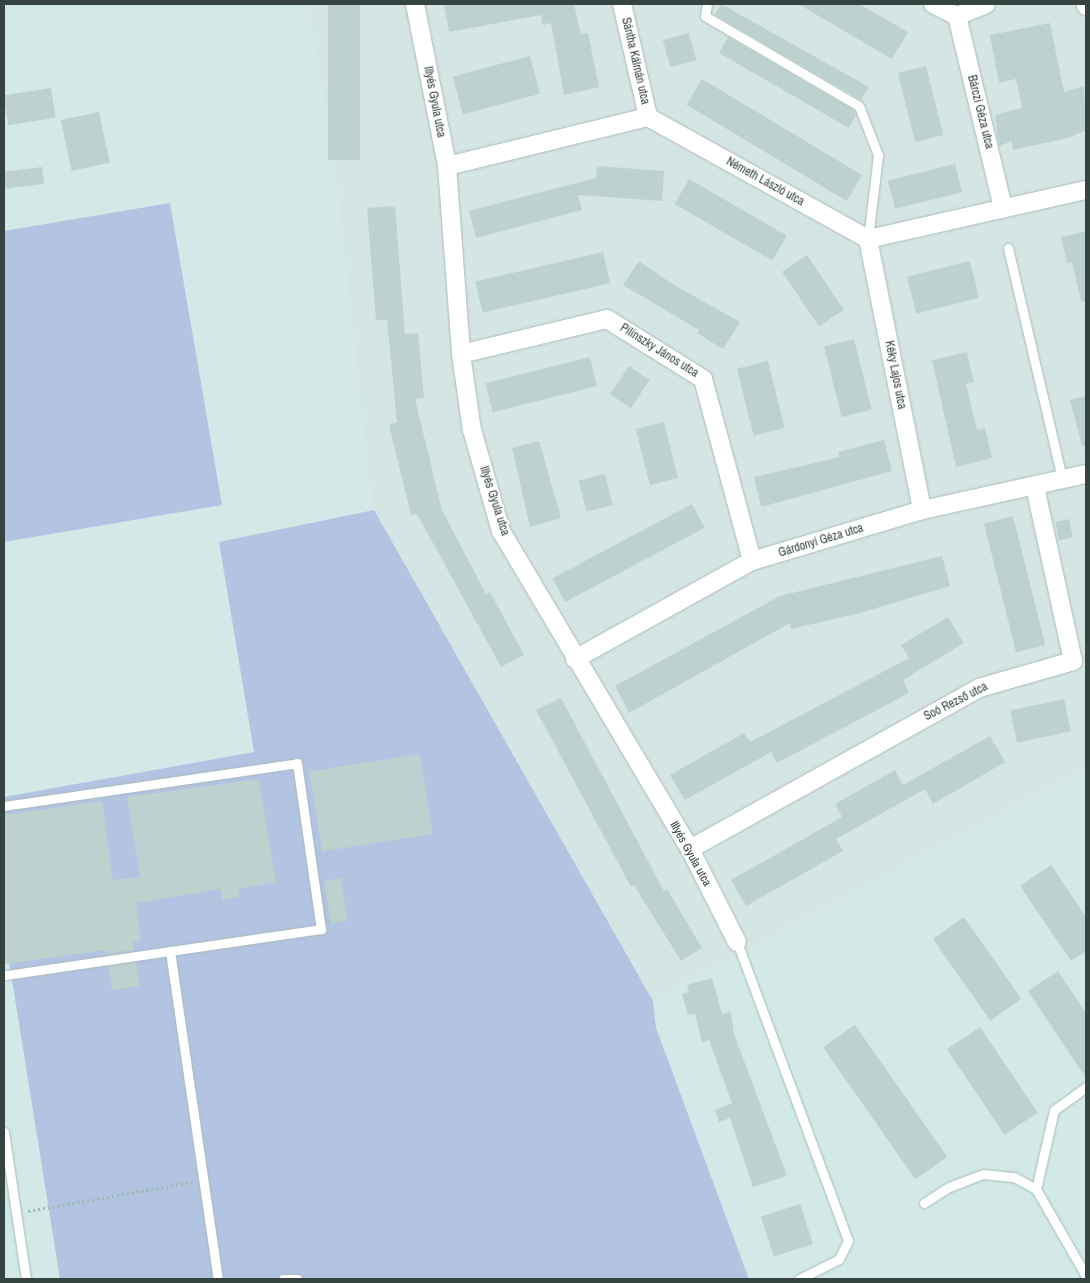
<!DOCTYPE html>
<meta charset="utf-8">
<style>
body{margin:0}
#map{position:relative;width:1090px;height:1283px;overflow:hidden;background:#e7f2f1;font-family:"Archivo Narrow",sans-serif}
div>[style]{position:absolute}
[style*='--x']{left:calc(var(--x)*1px);top:calc(var(--y)*1px);width:calc(var(--w)*1px);rotate:calc(var(--a)*1deg)}
.residential>*{inset:0;background:#d5e5e3}
.education>*{inset:0;background:#d2e9e8}
.green>*{inset:0;background:#b3c3e2}
.building>*{inset:0;background:#bdd2ce;transform-origin:0 0}
.path>*{height:3px;margin-top:-1.5px;transform-origin:0;background:repeating-linear-gradient(90deg,#9dbdb8 0 2.5px,transparent 0 5px)}
.roads{filter:drop-shadow(0 0 1px #aabcba) drop-shadow(0 0 1px #aabcba)}
.lane>*{height:9px;margin:-4.5px;padding:0 4.5px;transform-origin:4.5px;border-radius:4.5px;background:#fff}
.street>*{height:18px;margin:-9px;padding:0 9px;transform-origin:9px;border-radius:9px;background:#fff}
span{translate:-50% -50%;white-space:nowrap;text-align:center;line-height:1.15;-webkit-text-stroke:4px #fff;paint-order:stroke}
.street-label{font-size:12px;color:#364441}
.frame{position:absolute;inset:0;border:5px solid #364441;pointer-events:none}
</style>
<div id="map">
<div class="residential">
<div style="clip-path:polygon(307px 4px,1086px 4px,1086px 769px,653px 1001px,374px 510px,368px 480px,334px 165px)"></div>
</div>
<div class="education">
<div style="clip-path:polygon(4px 4px,307px 4px,334px 165px,368px 480px,374px 510px,653px 1001px,1086px 769px,1086px 1279px,4px 1279px)"></div>
</div>
<div class="green">
<div style="clip-path:polygon(170px 203px,222px 505px,4px 542px,4px 231px)"></div>
<div style="clip-path:polygon(374px 510px,653px 1001px,656px 1028px,749px 1279px,60px 1279px,4px 930px,4px 797px,254px 752px,219px 542px)"></div>
</div>
<div class="building">
<div style="left:328px;top:4px;width:32px;height:156px"></div>
<div style="clip-path:polygon(444px 4px,574px 4px,581px 34px,588px 33px,599px 87px,564px 95px,551px 23px,542px 25px,541px 15px,449px 32px)"></div>
<div style="clip-path:polygon(721px 4px,869px 87px,861px 100px,715px 15px)"></div>
<div style="clip-path:polygon(798px 4px,859px 4px,908px 32px,892px 59px)"></div>
<div style="clip-path:polygon(1050px 23px,1064px 92px,1084px 86px,1086px 130px,1068px 138px,1013px 150px,1012px 141px,999px 146px,995px 115px,1022px 108px,1016px 79px,999px 83px,990px 35px)"></div>
<div style="left:689px;top:33px;width:28px;height:27px;rotate:75deg"></div>
<div style="clip-path:polygon(728px 37px,854px 110px,856px 115px,849px 128px,719px 53px)"></div>
<div style="left:530px;top:56px;width:39px;height:80px;rotate:75deg"></div>
<div style="left:926px;top:66px;width:71px;height:29px;rotate:76deg"></div>
<div style="left:702px;top:79px;width:187px;height:30px;rotate:31deg"></div>
<div style="left:51px;top:88px;width:30px;height:48px;rotate:81deg"></div>
<div style="left:99px;top:112px;width:52px;height:39px;rotate:78deg"></div>
<div style="left:955px;top:164px;width:29px;height:69px;rotate:76deg"></div>
<div style="clip-path:polygon(597px 166px,664px 171px,662px 201px,578px 195px,582px 210px,476px 238px,469px 211px,596px 178px)"></div>
<div style="left:42px;top:167px;width:17px;height:39px;rotate:83deg"></div>
<div style="left:689px;top:179px;width:113px;height:29px;rotate:30deg"></div>
<div style="clip-path:polygon(395px 206px,405px 334px,418px 333px,424px 398px,415px 399px,442px 510px,486px 594px,490px 592px,524px 655px,501px 667px,417px 514px,411px 515px,389px 425px,397px 422px,387px 320px,376px 320px,367px 208px)"></div>
<div style="clip-path:polygon(1086px 231px,1086px 301px,1081px 301px,1072px 262px,1067px 263px,1061px 237px)"></div>
<div style="left:603px;top:252px;width:32px;height:131px;rotate:77deg"></div>
<div style="left:807px;top:255px;width:66px;height:30px;rotate:56deg"></div>
<div style="clip-path:polygon(639px 261px,674px 285px,740px 322px,723px 349px,697px 333px,699px 330px,623px 285px)"></div>
<div style="left:970px;top:261px;width:38px;height:65px;rotate:76deg"></div>
<div style="left:854px;top:339px;width:73px;height:31px;rotate:76deg"></div>
<div style="clip-path:polygon(967px 352px,974px 382px,966px 384px,977px 430px,985px 428px,992px 458px,956px 467px,932px 360px)"></div>
<div style="left:590px;top:357px;width:30px;height:108px;rotate:76deg"></div>
<div style="left:768px;top:361px;width:69px;height:32px;rotate:76deg"></div>
<div style="left:629px;top:366px;width:25px;height:34px;rotate:34deg"></div>
<div style="clip-path:polygon(1086px 396px,1086px 446px,1082px 446px,1070px 400px)"></div>
<div style="left:664px;top:422px;width:58px;height:29px;rotate:76deg"></div>
<div style="clip-path:polygon(884px 440px,892px 471px,761px 507px,754px 477px,840px 457px,838px 452px)"></div>
<div style="clip-path:polygon(539px 441px,561px 518px,530px 527px,512px 448px)"></div>
<div style="left:605px;top:474px;width:32px;height:27px;rotate:76deg"></div>
<div style="left:692px;top:504px;width:27px;height:158px;rotate:62deg"></div>
<div style="left:1013px;top:516px;width:133px;height:30px;rotate:76deg"></div>
<div style="left:1069px;top:519px;width:19px;height:14px;rotate:78deg"></div>
<div style="clip-path:polygon(942px 556px,950px 586px,860px 613px,791px 629px,790px 623px,629px 713px,615px 686px,780px 596px)"></div>
<div style="clip-path:polygon(948px 617px,964px 643px,903px 680px,909px 693px,777px 763px,771px 752px,685px 800px,670px 775px,744px 733px,750px 742px,909px 658px,901px 645px)"></div>
<div style="clip-path:polygon(561px 698px,664px 891px,667px 889px,702px 948px,681px 961px,634px 885px,631px 887px,536px 710px)"></div>
<div style="left:1064px;top:699px;width:33px;height:55px;rotate:78deg"></div>
<div style="clip-path:polygon(990px 736px,1005px 762px,933px 804px,925px 789px,836px 839px,843px 851px,746px 906px,731px 880px,842px 817px,835px 804px,895px 770px,903px 785px)"></div>
<div style="left:420px;top:754px;width:81px;height:112px;rotate:81deg"></div>
<div style="clip-path:polygon(259px 779px,276px 882px,238px 889px,240px 897px,222px 900px,220px 889px,136px 903px,141px 941px,133px 942px,134px 950px,106px 954px,105px 950px,4px 964px,4px 815px,102px 801px,113px 880px,140px 877px,127px 797px)"></div>
<div style="clip-path:polygon(1051px 865px,1086px 917px,1086px 951px,1071px 961px,1020px 886px)"></div>
<div style="left:341px;top:878px;width:43px;height:17px;rotate:81deg"></div>
<div style="left:964px;top:917px;width:100px;height:38px;rotate:55deg"></div>
<div style="left:136px;top:962px;width:24px;height:28px;rotate:81deg"></div>
<div style="clip-path:polygon(1058px 971px,1086px 1013px,1086px 1078px,1028px 991px)"></div>
<div style="clip-path:polygon(712px 978px,722px 1014px,731px 1012px,734px 1034px,787px 1176px,753px 1187px,730px 1118px,719px 1122px,715px 1110px,732px 1103px,709px 1040px,702px 1042px,695px 1014px,688px 1015px,682px 994px,689px 992px,687px 985px)"></div>
<div style="left:855px;top:1025px;width:161px;height:39px;rotate:55deg"></div>
<div style="left:980px;top:1027px;width:103px;height:40px;rotate:56deg"></div>
<div style="left:800px;top:1204px;width:42px;height:41px;rotate:72deg"></div>
</div>
<div class="path">
<div style="--x:28;--y:1211;--w:167;--a:-10"></div>
</div>
<div class="roads">
<div class="lane">
<div style="--x:707;--y:4;--w:12;--a:99"></div>
<div style="--x:705;--y:16;--w:178;--a:30.3"></div>
<div style="--x:859;--y:106;--w:53;--a:68.8"></div>
<div style="--x:878;--y:155;--w:85;--a:96.8"></div>
<div style="--x:1008;--y:248;--w:237;--a:76.8"></div>
<div style="--x:4;--y:806;--w:296;--a:-8.3"></div>
<div style="--x:297;--y:763;--w:168;--a:81.8"></div>
<div style="--x:321;--y:929;--w:320;--a:171.7"></div>
<div style="--x:737;--y:942;--w:319;--a:69.6"></div>
<div style="--x:848;--y:1241;--w:20;--a:117"></div>
<div style="--x:839;--y:1259;--w:45;--a:153.4"></div>
<div style="--x:170;--y:951;--w:331;--a:81.7"></div>
<div style="--x:1086;--y:1087;--w:39;--a:144"></div>
<div style="--x:1054;--y:1110;--w:81;--a:102.8"></div>
<div style="--x:1036;--y:1189;--w:100;--a:60.1"></div>
<div style="--x:4;--y:1132;--w:149;--a:81.5"></div>
<div style="--x:924;--y:1203;--w:30;--a:-33"></div>
<div style="--x:949;--y:1187;--w:36;--a:-21"></div>
<div style="--x:983;--y:1174;--w:31;--a:6"></div>
<div style="--x:1014;--y:1177;--w:25;--a:29"></div>
<div style="--x:283;--y:1279;--w:14;--a:0"></div>
</div>
<div class="street">
<div style="--x:415;--y:4;--w:165;--a:78.8"></div>
<div style="--x:447;--y:166;--w:189;--a:85.7"></div>
<div style="--x:461;--y:354;--w:77;--a:81.8"></div>
<div style="--x:472;--y:430;--w:105;--a:74"></div>
<div style="--x:501;--y:531;--w:370;--a:59.3"></div>
<div style="--x:690;--y:849;--w:104;--a:63.2"></div>
<div style="--x:622;--y:4;--w:116;--a:77"></div>
<div style="--x:933;--y:4;--w:27;--a:27"></div>
<div style="--x:957;--y:16;--w:31;--a:-22"></div>
<div style="--x:1086;--y:4;--w:2;--a:90"></div>
<div style="--x:957;--y:16;--w:197;--a:76.5"></div>
<div style="--x:447;--y:166;--w:207;--a:-13.7"></div>
<div style="--x:648;--y:117;--w:252;--a:29"></div>
<div style="--x:868;--y:239;--w:223;--a:-12.7"></div>
<div style="--x:868;--y:239;--w:276;--a:78.7"></div>
<div style="--x:461;--y:354;--w:150;--a:-13.5"></div>
<div style="--x:607;--y:319;--w:113;--a:32"></div>
<div style="--x:703;--y:379;--w:188;--a:74.9"></div>
<div style="--x:575;--y:659;--w:202;--a:-29"></div>
<div style="--x:752;--y:561;--w:177;--a:-16.7"></div>
<div style="--x:922;--y:510;--w:168;--a:-12.4"></div>
<div style="--x:690;--y:849;--w:331;--a:-29.1"></div>
<div style="--x:979;--y:688;--w:98;--a:-16"></div>
<div style="--x:1073;--y:661;--w:179;--a:-102.3"></div>
</div>
</div>
<div class="street-label">
<span style="left:635px;top:61px;rotate:77deg">Sántha Kálmán utca</span>
<span style="left:434px;top:102px;rotate:79deg">Illyés Gyula utca</span>
<span style="left:980px;top:112px;rotate:76deg">Bárczi Géza utca</span>
<span style="left:765px;top:182px;rotate:29deg">Németh László utca</span>
<span style="left:659px;top:351px;rotate:32deg">Pilinszky János utca</span>
<span style="left:895px;top:375px;rotate:79deg">Kéky Lajos utca</span>
<span style="left:494px;top:501px;rotate:72deg">Illyés Gyula utca</span>
<span style="left:821px;top:541px;rotate:-17deg">Gárdonyi Géza utca</span>
<span style="left:956px;top:702px;rotate:-27deg">Soó Rezső utca</span>
<span style="left:690px;top:854px;rotate:61deg">Illyés Gyula utca</span>
</div>
<div class="frame"></div>
</div>
